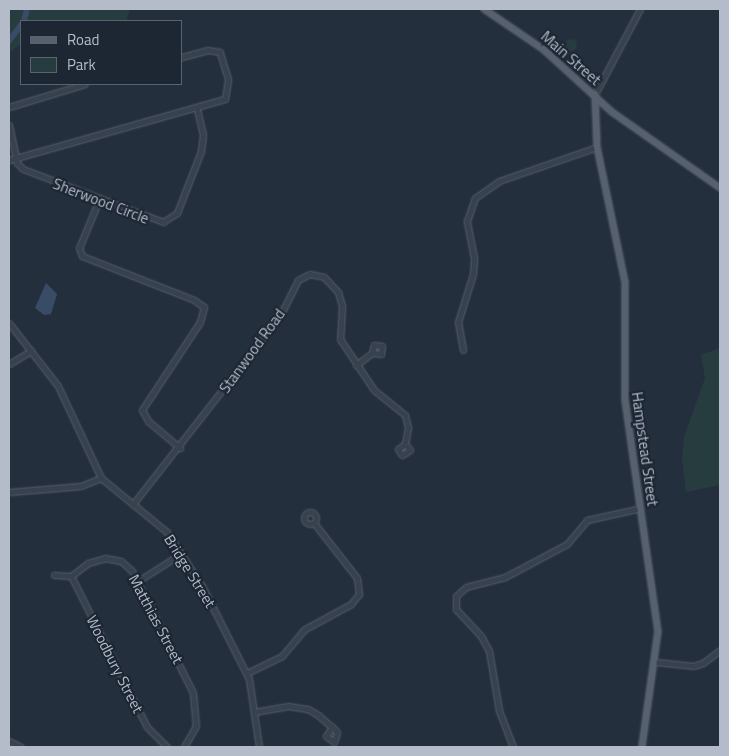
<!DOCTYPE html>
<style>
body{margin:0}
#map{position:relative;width:729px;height:756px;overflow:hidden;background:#242f3e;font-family:"Titillium Web",sans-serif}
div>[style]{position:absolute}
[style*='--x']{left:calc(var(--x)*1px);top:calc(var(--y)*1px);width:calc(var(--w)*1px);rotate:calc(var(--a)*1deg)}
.green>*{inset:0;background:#263c3f}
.round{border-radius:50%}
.water>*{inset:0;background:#394c67}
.river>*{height:6px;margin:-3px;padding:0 3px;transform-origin:3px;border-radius:3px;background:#394c67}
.roads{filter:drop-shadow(0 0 1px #565f6c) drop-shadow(0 0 1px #565f6c)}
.minor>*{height:5px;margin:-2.5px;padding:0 2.5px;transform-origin:2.5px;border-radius:2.5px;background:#38414e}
.minor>.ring{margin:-2.5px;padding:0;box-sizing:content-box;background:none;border:5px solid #38414e;border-radius:50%}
.major>*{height:6px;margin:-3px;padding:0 3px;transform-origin:3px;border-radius:3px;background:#56606e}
span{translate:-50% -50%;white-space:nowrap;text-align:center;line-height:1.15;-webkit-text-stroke:4.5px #1d2633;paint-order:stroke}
.street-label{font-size:15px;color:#b4bcc9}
.frame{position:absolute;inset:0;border:10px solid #b4bcc9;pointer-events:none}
.legend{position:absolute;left:20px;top:20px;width:162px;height:65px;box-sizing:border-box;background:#1d2633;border:1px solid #59626f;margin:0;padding:6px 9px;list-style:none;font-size:15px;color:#b4bcc9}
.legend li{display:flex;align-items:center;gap:10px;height:25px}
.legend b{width:25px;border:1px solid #59626f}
</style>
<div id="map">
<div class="green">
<div style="clip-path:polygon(9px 9px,130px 9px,126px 21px,21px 21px,21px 44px,9px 53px)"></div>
<div class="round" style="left:565px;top:39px;width:12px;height:12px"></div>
<div style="clip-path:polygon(720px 348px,720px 485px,686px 492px,682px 459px,684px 437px,705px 378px,701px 355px)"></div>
</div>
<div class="water">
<div style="clip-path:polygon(46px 283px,57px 294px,51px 314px,44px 315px,35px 308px)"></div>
</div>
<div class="river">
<div style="--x:24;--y:21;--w:12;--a:-76"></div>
<div style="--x:9;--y:41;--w:20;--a:-53"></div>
</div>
<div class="roads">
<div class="minor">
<div style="--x:595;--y:94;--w:96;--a:-62.1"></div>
<div style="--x:9;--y:107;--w:79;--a:-16.8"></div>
<div style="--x:9;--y:125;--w:39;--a:78"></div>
<div style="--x:17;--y:163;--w:8;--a:45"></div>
<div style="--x:23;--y:169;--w:150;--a:20.7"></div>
<div style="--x:163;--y:222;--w:17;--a:-33"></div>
<div style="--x:177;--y:213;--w:66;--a:-68.8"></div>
<div style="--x:201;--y:151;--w:16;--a:-83"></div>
<div style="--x:203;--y:135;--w:27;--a:-103"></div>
<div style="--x:9;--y:160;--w:224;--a:-15.8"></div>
<div style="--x:225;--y:99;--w:20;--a:-81"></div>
<div style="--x:228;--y:79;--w:28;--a:-107"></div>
<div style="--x:220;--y:52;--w:12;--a:-171"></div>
<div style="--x:208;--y:50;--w:28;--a:165"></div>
<div style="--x:99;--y:200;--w:52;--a:112.6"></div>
<div style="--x:79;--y:248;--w:9;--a:69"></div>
<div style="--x:82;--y:256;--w:120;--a:21.4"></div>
<div style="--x:194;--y:300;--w:12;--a:35"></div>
<div style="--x:204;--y:307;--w:16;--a:105"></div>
<div style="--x:200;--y:322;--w:105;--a:123.4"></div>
<div style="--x:142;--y:410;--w:13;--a:61"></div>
<div style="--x:148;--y:421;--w:42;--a:40.2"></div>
<div style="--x:9;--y:323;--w:80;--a:52.1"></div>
<div style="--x:58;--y:386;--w:102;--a:64.9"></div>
<div style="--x:101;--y:478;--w:85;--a:39.3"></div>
<div style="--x:167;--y:532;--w:64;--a:57.1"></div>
<div style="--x:202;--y:586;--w:104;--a:63.2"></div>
<div style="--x:249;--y:679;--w:69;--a:81.6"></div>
<div style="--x:463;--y:350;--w:28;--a:-100"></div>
<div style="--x:458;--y:322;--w:50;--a:-72.6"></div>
<div style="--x:473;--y:274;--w:16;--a:-86"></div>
<div style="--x:474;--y:258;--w:38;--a:-101"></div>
<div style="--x:467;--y:221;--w:24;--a:-71"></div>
<div style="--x:475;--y:198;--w:29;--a:-35"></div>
<div style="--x:499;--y:181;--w:104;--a:-19.1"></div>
<div style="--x:9;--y:364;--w:26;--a:-31"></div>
<div style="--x:356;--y:365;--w:20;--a:-37"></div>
<div style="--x:372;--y:353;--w:8;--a:-76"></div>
<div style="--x:374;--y:345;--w:8;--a:7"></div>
<div style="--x:382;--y:346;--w:8;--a:97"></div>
<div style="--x:381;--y:354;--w:9;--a:-174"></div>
<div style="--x:9;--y:492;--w:72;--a:-4.8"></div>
<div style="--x:81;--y:486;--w:22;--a:-22"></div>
<div style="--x:133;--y:504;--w:239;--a:-52"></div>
<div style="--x:280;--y:316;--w:40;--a:-63.4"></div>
<div style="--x:298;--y:280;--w:13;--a:-27"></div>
<div style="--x:310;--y:274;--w:14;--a:12"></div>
<div style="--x:324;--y:277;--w:21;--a:47"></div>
<div style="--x:338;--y:292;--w:15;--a:74"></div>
<div style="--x:342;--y:306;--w:33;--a:93"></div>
<div style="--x:340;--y:339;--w:61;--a:56.3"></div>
<div style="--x:374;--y:390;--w:40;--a:39"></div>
<div style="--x:405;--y:415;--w:13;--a:77"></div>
<div style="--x:408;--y:428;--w:16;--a:101"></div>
<div style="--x:405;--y:444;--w:8;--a:50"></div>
<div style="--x:410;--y:450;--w:9;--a:148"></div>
<div style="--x:402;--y:455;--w:7;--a:-124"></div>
<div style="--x:398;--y:449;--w:9;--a:-36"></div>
<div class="ring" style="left:304px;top:512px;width:7px;height:7px"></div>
<div style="--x:54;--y:575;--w:17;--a:3"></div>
<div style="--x:71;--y:576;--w:21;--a:-37"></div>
<div style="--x:88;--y:563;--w:18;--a:-16"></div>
<div style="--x:105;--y:558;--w:16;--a:11"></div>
<div style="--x:121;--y:561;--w:15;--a:42"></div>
<div style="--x:132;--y:571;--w:136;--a:63.4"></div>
<div style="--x:193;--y:693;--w:33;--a:85"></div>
<div style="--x:196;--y:726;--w:24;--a:120"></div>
<div style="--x:71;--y:576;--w:169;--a:63.3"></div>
<div style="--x:147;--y:727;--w:28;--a:45"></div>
<div style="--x:138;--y:581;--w:52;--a:-32.5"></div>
<div style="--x:656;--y:662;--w:37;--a:6"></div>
<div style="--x:693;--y:666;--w:10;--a:-17"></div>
<div style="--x:703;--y:663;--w:21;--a:-37"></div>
<div style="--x:247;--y:673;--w:39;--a:-26"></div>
<div style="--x:282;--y:656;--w:35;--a:-50"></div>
<div style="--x:305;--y:629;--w:52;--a:-28.5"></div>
<div style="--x:351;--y:604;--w:13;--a:-51"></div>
<div style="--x:359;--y:594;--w:16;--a:-97"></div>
<div style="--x:357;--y:578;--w:70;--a:-128"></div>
<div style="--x:254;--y:712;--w:35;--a:-10"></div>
<div style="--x:288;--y:706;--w:20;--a:9"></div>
<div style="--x:308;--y:709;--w:12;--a:31"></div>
<div style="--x:318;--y:715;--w:18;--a:41"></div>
<div style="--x:332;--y:727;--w:6;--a:45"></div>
<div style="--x:336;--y:731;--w:2;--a:63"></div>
<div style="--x:337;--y:733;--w:9;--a:108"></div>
<div style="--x:334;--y:742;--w:10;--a:-143"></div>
<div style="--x:326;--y:736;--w:11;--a:-56"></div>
<div style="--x:9;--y:741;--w:13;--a:27"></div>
<div style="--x:513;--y:747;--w:40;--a:-111"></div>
<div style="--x:499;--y:710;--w:60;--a:-99.6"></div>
<div style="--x:489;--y:651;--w:17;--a:-118"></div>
<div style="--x:481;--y:636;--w:37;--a:-133"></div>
<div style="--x:456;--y:609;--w:13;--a:-90"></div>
<div style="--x:456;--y:596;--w:13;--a:-42"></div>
<div style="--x:466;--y:587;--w:40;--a:-14.4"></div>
<div style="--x:505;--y:577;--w:70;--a:-28"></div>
<div style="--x:567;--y:544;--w:31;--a:-50"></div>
<div style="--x:587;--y:520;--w:55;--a:-12.5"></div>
</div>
<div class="major">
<div style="--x:484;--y:9;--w:73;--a:34.3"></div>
<div style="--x:544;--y:50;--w:92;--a:42.4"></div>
<div style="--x:612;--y:112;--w:132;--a:35.1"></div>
<div style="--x:595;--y:94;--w:53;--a:87.8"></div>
<div style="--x:597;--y:147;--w:138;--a:78.3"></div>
<div style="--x:625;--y:282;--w:118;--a:90"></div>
<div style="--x:625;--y:400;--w:233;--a:81.9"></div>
<div style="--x:658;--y:631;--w:117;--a:97.9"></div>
</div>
</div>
<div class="street-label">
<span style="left:571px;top:58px;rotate:41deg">Main Street</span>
<span style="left:101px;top:201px;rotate:21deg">Sherwood Circle</span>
<span style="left:252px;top:351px;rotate:-54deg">Stanwood Road</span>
<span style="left:645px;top:449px;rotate:82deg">Hampstead Street</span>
<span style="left:190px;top:571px;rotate:58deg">Bridge Street</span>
<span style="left:156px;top:619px;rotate:62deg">Matthias Street</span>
<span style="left:115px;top:664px;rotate:63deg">Woodbury Street</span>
</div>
<div class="frame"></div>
<ul class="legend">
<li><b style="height:6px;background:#56606e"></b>Road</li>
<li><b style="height:14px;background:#263c3f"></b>Park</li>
</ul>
</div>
